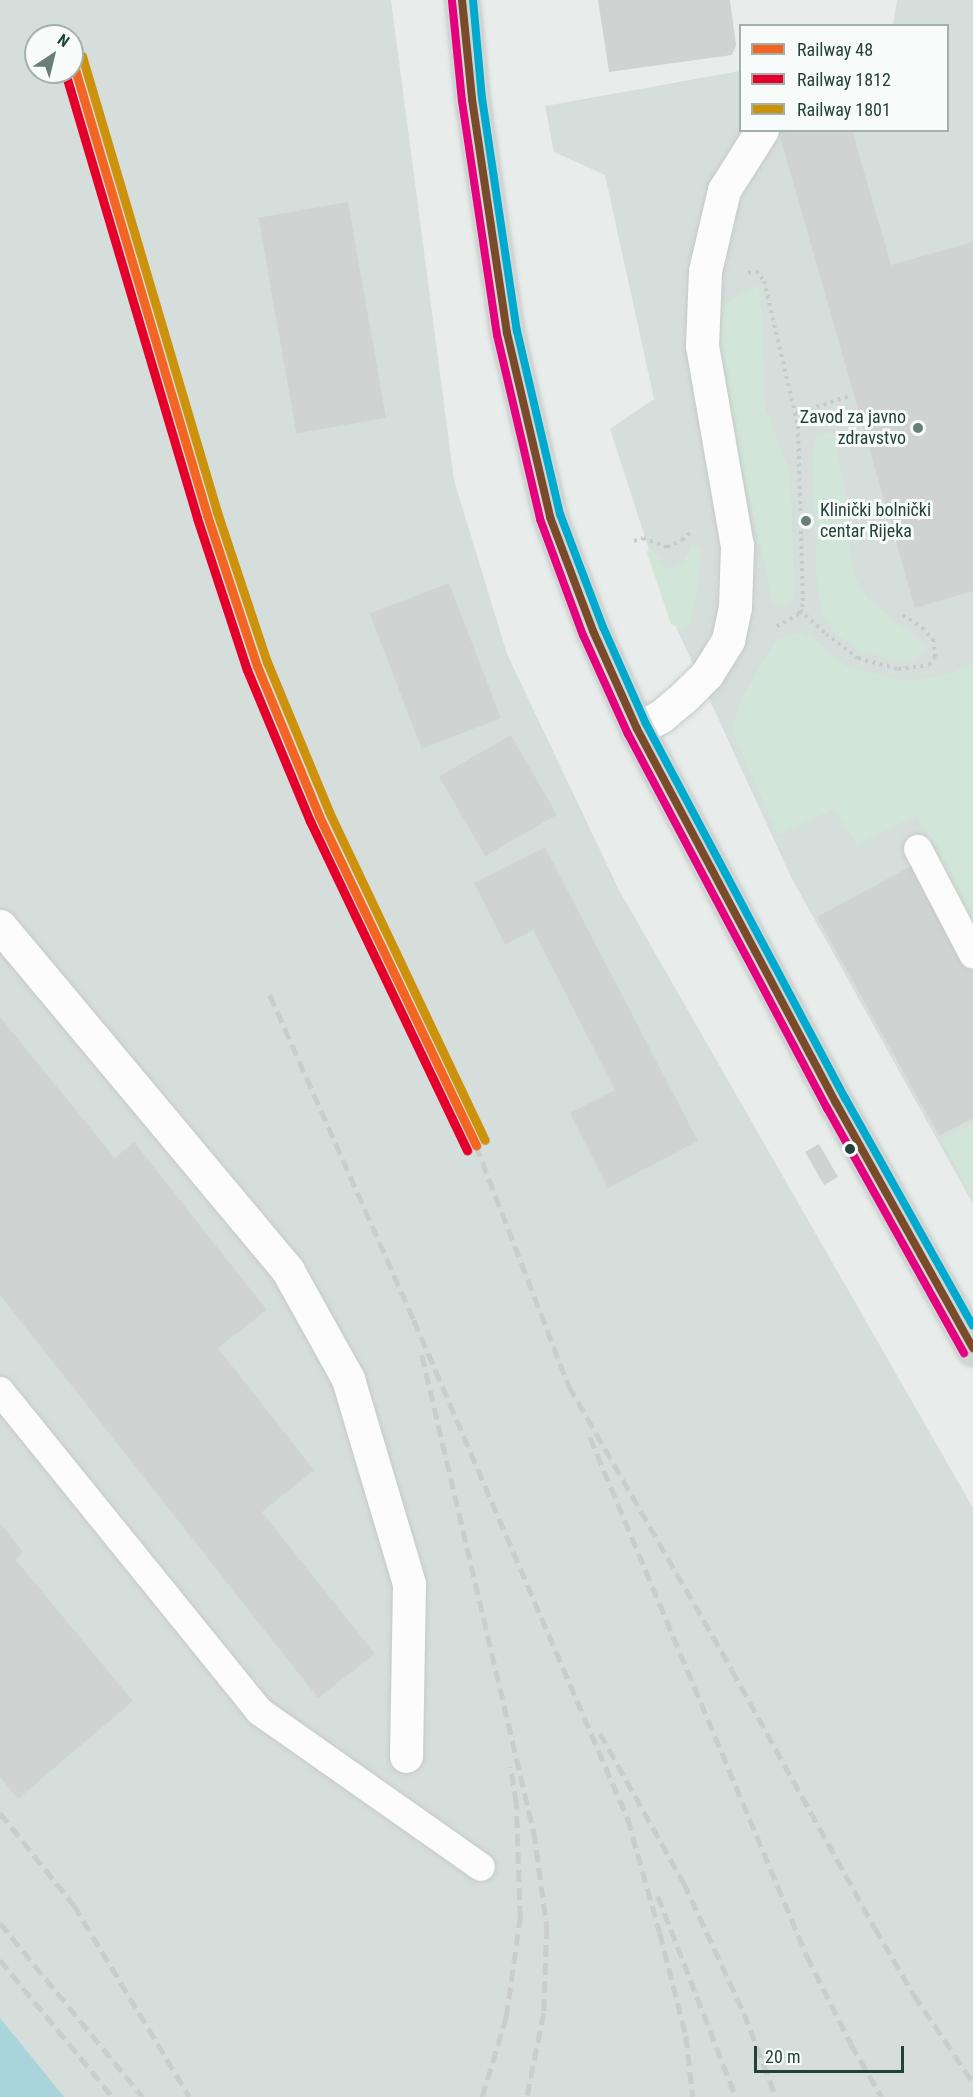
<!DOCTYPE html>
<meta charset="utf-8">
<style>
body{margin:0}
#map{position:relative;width:973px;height:2097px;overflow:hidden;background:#e8edeb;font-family:"Roboto Condensed",sans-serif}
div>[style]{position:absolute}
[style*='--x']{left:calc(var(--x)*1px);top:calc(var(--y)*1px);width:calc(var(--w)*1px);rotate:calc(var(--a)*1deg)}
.built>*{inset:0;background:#d6dedb}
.green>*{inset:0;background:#d1e6d8}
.water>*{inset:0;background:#a9d4db}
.building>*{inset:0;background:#cfd4d2;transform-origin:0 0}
.path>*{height:4px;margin-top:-2px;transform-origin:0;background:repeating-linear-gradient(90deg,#c3ccca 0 3px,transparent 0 7.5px)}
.roads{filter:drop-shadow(0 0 2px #c5cac8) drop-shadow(0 0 2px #c5cac8)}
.lane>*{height:28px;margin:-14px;padding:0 14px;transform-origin:14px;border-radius:14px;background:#fcfcfc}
.street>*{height:33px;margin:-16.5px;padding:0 16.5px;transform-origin:16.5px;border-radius:16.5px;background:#fcfcfc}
.primary>*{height:33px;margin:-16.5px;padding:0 16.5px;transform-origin:16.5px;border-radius:16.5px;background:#cfd7d5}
.rail>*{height:4.5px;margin-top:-2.25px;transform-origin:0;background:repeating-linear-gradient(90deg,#c9cdcc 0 12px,transparent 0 18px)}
.bus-1>*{height:8px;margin:-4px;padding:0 4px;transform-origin:4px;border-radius:4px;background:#7a4b2a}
.bus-2>*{height:8px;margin:-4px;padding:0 4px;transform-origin:4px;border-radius:4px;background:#e5007d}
.bus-3>*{height:8px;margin:-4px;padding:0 4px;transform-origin:4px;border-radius:4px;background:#00a9ce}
.rail-1>*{height:9px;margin:-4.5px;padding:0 4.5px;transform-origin:4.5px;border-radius:4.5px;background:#f26522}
.rail-2>*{height:9px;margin:-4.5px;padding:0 4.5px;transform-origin:4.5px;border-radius:4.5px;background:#e4002b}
.rail-3>*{height:9px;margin:-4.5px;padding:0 4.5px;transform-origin:4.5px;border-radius:4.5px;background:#cd920c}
.dots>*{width:16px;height:16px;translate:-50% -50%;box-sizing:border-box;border:3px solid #f7fbf9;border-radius:50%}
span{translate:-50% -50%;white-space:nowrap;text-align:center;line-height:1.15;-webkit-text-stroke:6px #f7fbf9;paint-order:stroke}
.poi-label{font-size:18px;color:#24423a}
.right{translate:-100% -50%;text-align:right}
.left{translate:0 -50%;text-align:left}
.legend{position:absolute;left:739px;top:24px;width:210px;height:108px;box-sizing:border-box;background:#f7fbf9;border:2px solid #a3b1ad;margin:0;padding:8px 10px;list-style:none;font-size:18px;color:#24423a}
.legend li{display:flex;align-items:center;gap:12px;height:30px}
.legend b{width:30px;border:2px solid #a3b1ad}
.north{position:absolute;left:24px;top:24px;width:60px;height:60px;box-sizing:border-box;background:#f7fbf9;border:2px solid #a3b1ad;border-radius:50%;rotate:35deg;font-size:16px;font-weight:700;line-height:24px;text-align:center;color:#24423a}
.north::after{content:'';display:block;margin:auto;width:21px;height:27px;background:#697e78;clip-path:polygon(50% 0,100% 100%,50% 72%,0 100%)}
.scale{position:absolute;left:754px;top:2046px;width:150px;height:27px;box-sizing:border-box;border:3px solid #24423a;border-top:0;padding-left:8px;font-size:18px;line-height:21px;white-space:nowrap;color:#24423a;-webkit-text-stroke:4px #f7fbf9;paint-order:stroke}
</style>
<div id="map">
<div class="built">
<div style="clip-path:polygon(evenodd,0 0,391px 0,454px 480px,507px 654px,619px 890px,973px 1508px,973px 2097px,63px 2097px,0 2021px,0 0,36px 36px,72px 36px,72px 72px,36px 72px,36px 36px)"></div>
<div style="clip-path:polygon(897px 0,973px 0,973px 1204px,792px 879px,670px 614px,610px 429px,654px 399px,605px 175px,554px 152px,545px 106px,740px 71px,740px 130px,948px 130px,948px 26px,893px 25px)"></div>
</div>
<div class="green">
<div style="clip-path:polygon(756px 286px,759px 288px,762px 323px,765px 408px,790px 473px,794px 579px,793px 597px,785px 605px,776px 604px,770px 598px,767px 573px,733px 434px,715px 321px,719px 307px)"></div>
<div style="clip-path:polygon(833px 432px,850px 515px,848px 542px,854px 576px,868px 599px,924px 644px,924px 650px,914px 661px,893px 660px,861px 651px,837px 635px,824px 618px,817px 586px,813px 463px,816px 436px)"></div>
<div style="clip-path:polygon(692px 547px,701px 548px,696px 599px,689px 623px,681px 629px,671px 624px,647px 553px,648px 549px,653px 550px,665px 567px,673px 569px,682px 564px)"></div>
<div style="clip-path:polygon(802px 632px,815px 640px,846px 666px,906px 681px,946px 675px,973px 664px,973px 928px,917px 815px,857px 844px,833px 809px,778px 835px,732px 730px,743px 695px,777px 639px)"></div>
<div style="clip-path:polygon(973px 1123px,973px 1197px,941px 1140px)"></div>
</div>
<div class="water">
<div style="clip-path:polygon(0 2018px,64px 2097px,0 2097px)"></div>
</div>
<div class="building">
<div style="clip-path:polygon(598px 0,730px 0,736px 45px,732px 55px,609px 72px)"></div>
<div style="clip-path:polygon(778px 130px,852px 130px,891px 265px,973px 242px,973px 591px,915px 608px)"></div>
<div style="left:348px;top:202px;width:219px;height:91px;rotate:80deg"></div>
<div style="left:449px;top:583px;width:145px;height:85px;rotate:69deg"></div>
<div style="left:511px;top:735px;width:92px;height:83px;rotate:60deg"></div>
<div style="clip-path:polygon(545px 847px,698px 1141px,608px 1188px,570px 1113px,615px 1090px,533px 930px,505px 945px,474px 883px)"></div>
<div style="clip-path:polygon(913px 865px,973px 973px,973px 1118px,939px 1136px,817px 917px)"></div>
<div style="clip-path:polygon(0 1017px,115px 1158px,134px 1142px,267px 1310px,218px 1348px,314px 1470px,262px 1512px,375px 1654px,318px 1698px,0 1295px)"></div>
<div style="left:819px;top:1144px;width:38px;height:16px;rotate:60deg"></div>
<div style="clip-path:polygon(0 1523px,23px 1552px,16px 1560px,133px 1701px,18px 1799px,0 1777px)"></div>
</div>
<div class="path">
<div style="--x:748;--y:273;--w:8;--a:-14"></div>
<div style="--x:756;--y:271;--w:13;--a:51"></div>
<div style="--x:764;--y:281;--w:149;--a:76.8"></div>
<div style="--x:798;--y:426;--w:178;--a:88.4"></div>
<div style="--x:803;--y:604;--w:11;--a:112"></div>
<div style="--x:799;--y:614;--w:29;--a:151"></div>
<div style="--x:795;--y:414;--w:57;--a:-18.4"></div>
<div style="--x:634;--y:541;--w:9;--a:-18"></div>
<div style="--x:643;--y:538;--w:26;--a:21"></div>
<div style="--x:667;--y:547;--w:17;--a:-25"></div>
<div style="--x:682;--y:540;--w:11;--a:-41"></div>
<div style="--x:800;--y:610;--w:35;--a:43"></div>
<div style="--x:826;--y:634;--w:40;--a:37"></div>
<div style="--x:858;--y:658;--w:41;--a:15.4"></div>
<div style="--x:898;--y:669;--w:31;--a:-7"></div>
<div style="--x:929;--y:665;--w:10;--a:-53"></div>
<div style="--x:935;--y:657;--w:16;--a:-94"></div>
<div style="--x:934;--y:641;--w:16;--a:-130"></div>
<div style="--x:924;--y:629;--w:30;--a:-147"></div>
</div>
<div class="roads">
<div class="lane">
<div style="--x:918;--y:849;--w:119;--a:62.4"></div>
<div style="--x:0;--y:1391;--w:412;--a:51"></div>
<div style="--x:259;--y:1711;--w:271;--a:35.1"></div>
</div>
<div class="street">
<div style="--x:637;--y:729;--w:26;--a:-28"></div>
<div style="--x:660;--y:717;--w:33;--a:-40"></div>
<div style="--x:685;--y:696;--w:31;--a:-45"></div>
<div style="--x:707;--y:674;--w:40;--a:-58"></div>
<div style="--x:728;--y:640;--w:34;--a:-78"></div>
<div style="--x:735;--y:607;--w:61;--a:-88.1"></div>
<div style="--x:737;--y:546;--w:203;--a:-99.9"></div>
<div style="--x:702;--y:346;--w:75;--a:-87.7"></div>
<div style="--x:705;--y:271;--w:83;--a:-76.8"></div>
<div style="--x:724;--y:190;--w:71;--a:-57.7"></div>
<div style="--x:0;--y:926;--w:449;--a:50.1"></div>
<div style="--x:288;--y:1271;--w:124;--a:60.9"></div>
<div style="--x:348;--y:1379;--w:214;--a:73.4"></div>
<div style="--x:409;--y:1584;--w:172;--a:91"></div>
</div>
<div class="primary">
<div style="--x:462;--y:0;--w:100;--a:84.2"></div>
<div style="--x:472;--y:99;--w:237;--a:81.5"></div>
<div style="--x:507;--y:333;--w:189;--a:76.8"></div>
<div style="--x:550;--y:517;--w:122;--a:69.3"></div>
<div style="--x:593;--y:631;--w:107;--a:65.8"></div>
<div style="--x:637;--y:729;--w:424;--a:62"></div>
<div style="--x:836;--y:1103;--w:281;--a:60.8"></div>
</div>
</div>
<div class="rail">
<div style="--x:270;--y:995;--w:355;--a:66.1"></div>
<div style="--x:414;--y:1320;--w:543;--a:66.79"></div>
<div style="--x:628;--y:1819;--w:118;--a:74.3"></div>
<div style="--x:660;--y:1933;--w:106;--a:75.8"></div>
<div style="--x:686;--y:2036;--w:61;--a:83.5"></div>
<div style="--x:476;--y:1145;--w:258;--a:68.9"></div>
<div style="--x:569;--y:1386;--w:327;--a:60.1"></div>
<div style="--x:732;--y:1670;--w:295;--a:61"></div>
<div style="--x:875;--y:1928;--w:78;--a:59.8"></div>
<div style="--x:914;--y:1995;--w:105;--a:55.9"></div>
<div style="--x:422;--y:1355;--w:490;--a:76.8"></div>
<div style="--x:534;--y:1832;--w:96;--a:82.2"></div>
<div style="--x:547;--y:1927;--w:86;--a:92"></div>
<div style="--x:544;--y:2013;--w:86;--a:101.4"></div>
<div style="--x:590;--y:1437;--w:563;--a:67.31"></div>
<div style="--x:807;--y:1956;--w:98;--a:63.4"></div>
<div style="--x:851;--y:2044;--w:61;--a:59.7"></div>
<div style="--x:600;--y:1733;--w:172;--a:60.8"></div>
<div style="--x:684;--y:1883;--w:143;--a:65.2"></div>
<div style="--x:744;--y:2013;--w:90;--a:69.1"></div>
<div style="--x:0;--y:1813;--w:118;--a:51.2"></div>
<div style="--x:74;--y:1905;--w:224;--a:58.9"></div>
<div style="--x:658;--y:1896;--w:216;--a:68.8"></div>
<div style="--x:0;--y:1923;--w:225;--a:50.6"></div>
<div style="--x:0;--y:1960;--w:178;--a:50.5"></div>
<div style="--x:482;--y:2097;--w:84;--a:-73.3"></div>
<div style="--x:506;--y:2017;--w:100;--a:-82"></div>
<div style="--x:520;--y:1918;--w:115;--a:-92"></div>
<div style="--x:516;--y:1803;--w:37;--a:-99"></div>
</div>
<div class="bus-1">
<div style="--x:462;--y:0;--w:100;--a:84.2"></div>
<div style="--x:472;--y:99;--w:237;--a:81.5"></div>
<div style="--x:507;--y:333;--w:189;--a:76.8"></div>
<div style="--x:550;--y:517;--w:122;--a:69.3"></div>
<div style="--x:593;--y:631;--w:107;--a:65.8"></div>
<div style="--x:637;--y:729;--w:424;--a:62"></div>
<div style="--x:836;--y:1103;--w:281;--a:60.8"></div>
</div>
<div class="bus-2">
<div style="--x:452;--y:1;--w:100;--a:84.3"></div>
<div style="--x:462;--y:101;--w:237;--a:81.5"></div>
<div style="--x:497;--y:335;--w:189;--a:76.8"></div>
<div style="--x:540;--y:519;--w:124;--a:69.7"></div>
<div style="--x:583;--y:635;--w:109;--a:65.6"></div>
<div style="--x:628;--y:734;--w:424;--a:62"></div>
<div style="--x:827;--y:1108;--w:281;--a:60.8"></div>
</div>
<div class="bus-3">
<div style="--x:473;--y:0;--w:98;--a:84.8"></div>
<div style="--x:482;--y:98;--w:236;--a:81.5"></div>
<div style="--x:517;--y:331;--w:188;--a:76.8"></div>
<div style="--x:560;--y:514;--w:121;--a:69.2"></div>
<div style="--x:603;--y:627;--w:106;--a:66.1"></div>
<div style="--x:646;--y:724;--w:424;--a:62"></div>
<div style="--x:845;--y:1098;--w:261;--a:60.7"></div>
</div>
<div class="rail-1">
<div style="--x:72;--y:59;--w:476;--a:73.5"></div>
<div style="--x:207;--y:515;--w:159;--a:71.7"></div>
<div style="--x:257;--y:666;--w:162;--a:67.5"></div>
<div style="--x:319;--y:816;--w:365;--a:64.5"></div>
</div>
<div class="rail-2">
<div style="--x:65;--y:72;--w:465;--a:73.5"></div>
<div style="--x:197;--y:518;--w:160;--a:71.8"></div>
<div style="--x:247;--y:670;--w:164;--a:67.4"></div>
<div style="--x:310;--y:821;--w:365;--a:64.5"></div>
</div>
<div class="rail-3">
<div style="--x:82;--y:56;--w:476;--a:73.5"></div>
<div style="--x:217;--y:512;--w:158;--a:71.6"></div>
<div style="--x:267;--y:662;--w:162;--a:67.5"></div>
<div style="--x:329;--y:812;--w:363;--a:64.6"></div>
</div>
<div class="dots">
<div style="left:918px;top:428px;background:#697e78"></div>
<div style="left:806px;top:521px;background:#697e78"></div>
<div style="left:850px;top:1149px;background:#24423a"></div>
</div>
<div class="poi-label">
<span class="right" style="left:906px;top:428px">Zavod za javno<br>zdravstvo</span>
<span class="left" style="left:820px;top:521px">Klinički bolnički<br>centar Rijeka</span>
</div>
<ul class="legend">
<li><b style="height:8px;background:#f26522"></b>Railway 48</li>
<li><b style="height:8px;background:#e4002b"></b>Railway 1812</li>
<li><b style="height:8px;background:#cd920c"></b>Railway 1801</li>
</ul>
<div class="north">N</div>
<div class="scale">20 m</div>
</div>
